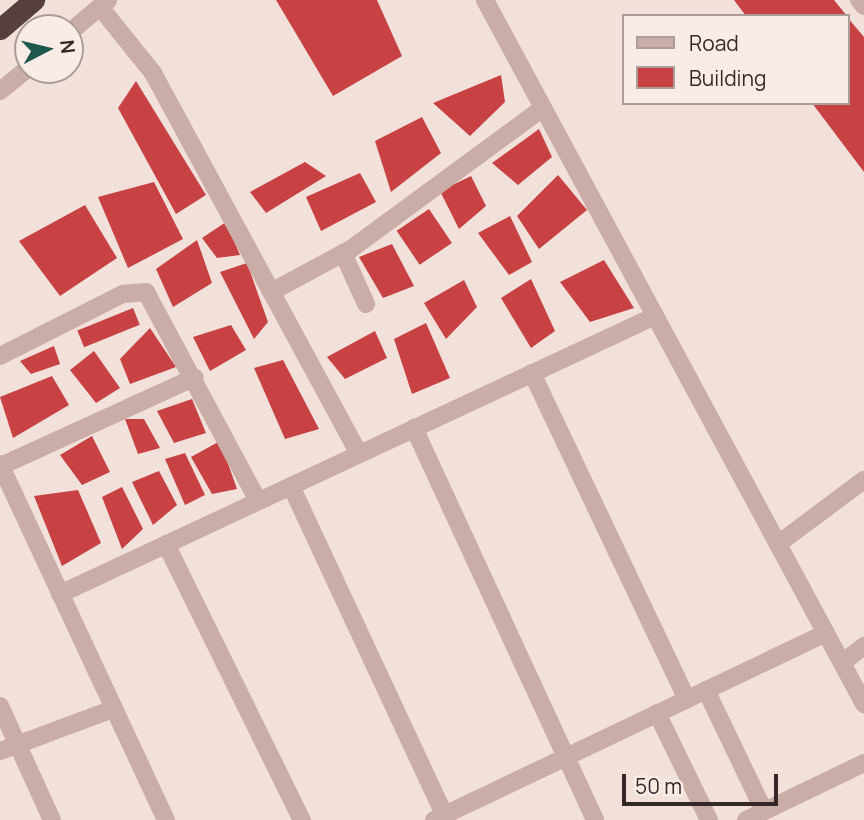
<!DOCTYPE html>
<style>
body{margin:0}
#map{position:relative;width:864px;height:820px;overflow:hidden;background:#f2e0da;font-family:Manrope,sans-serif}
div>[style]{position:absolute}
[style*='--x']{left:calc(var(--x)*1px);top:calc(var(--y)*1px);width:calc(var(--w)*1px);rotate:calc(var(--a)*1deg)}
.building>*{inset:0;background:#c84244;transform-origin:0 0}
.minor>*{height:18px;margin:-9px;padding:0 9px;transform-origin:9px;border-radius:9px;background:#caada6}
.highway>*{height:21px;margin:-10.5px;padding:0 10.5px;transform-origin:10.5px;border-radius:10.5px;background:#573f3e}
span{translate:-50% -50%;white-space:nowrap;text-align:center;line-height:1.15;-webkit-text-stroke:7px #f9ece6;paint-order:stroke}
.legend{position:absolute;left:622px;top:14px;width:228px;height:91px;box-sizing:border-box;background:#f9ece6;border:2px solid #ab9e9a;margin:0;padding:9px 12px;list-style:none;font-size:21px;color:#362827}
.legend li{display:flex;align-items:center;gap:14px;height:35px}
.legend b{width:35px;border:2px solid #ab9e9a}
.north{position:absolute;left:14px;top:14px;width:70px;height:70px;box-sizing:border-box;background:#f9ece6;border:2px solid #ab9e9a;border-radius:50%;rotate:83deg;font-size:19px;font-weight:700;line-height:28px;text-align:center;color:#362827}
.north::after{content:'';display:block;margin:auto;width:24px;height:32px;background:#1c584c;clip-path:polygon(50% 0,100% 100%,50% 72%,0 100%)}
.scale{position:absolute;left:622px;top:774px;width:156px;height:32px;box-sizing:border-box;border:4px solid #362827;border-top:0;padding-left:9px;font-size:21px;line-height:24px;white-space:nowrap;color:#362827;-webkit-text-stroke:5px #f9ece6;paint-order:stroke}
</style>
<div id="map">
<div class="building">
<div style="clip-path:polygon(276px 0,377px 0,402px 56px,333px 96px)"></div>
<div style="clip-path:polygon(734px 0,834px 0,847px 16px,746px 16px)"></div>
<div style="clip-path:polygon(848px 18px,864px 37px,864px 172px,812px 103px,848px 103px)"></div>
<div style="clip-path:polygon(501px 75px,505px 102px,470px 136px,433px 103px)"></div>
<div style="clip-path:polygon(136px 81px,206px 195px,176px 214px,118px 108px)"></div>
<div style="clip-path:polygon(422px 117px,441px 153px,391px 192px,375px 141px)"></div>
<div style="clip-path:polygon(539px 129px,552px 157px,518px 185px,492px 163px)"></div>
<div style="clip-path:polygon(305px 162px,326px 176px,266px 213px,250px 192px)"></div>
<div style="clip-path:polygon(360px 173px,376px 202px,321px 231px,306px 197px)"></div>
<div style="clip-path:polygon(558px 175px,587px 210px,539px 249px,517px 216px)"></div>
<div style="clip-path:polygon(471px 176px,486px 206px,459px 229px,440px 191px)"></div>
<div style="clip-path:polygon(154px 182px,183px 239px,128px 268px,98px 197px)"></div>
<div style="clip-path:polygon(85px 205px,117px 258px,60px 296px,19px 241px)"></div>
<div style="left:429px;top:209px;width:41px;height:39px;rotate:56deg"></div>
<div style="clip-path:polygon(510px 216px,532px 262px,509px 275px,478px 233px)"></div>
<div style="clip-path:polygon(226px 222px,240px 255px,217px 258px,202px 238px)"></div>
<div style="clip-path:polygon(197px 240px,212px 283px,173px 307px,156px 269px)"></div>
<div style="clip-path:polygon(392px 244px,414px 286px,383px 298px,359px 257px)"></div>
<div style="clip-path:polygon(604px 260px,634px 308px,590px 322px,560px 282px)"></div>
<div style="clip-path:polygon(247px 263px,268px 322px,254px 339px,220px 272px)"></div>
<div style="clip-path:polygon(531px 279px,555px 331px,531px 348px,501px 298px)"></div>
<div style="clip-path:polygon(464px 280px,477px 307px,446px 339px,424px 303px)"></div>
<div style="left:133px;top:308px;width:18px;height:60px;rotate:68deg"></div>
<div style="clip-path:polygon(426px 323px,450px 378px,412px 394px,394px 339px)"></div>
<div style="clip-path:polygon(231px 325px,246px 350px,210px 371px,193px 337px)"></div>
<div style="clip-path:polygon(150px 328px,176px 367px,130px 384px,120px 359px)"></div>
<div style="clip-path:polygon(375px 331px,387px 358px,345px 379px,327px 357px)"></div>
<div style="clip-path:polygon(54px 346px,60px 364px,31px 374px,20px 361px)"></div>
<div style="clip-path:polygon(94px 351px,120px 388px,96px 403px,70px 370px)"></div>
<div style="clip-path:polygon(283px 360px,319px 429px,285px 439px,254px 368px)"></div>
<div style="clip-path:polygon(52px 376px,69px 405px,13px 438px,0 397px)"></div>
<div style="clip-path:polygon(192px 399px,206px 433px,174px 443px,157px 411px)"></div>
<div style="clip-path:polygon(125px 419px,144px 419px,160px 448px,138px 454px)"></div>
<div style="clip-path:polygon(92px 436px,110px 472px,82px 485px,60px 455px)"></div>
<div style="clip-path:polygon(220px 441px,237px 489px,212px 494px,191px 457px)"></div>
<div style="clip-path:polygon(185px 453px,205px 495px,185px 505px,165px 459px)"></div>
<div style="clip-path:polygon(159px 471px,177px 505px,153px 525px,132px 482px)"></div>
<div style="clip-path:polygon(122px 487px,143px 529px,122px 549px,102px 497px)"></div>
<div style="clip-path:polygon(78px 490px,101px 543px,62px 566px,34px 496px)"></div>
</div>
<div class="minor">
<div style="--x:485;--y:0;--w:800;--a:61.7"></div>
<div style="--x:859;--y:0;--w:8;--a:50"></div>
<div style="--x:100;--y:7;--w:85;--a:51.2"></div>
<div style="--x:153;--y:73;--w:433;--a:61.6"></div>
<div style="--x:70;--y:32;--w:50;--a:-40.1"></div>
<div style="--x:0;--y:91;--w:36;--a:-39"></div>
<div style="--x:343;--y:253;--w:56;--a:65.7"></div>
<div style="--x:271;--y:292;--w:91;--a:-28.3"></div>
<div style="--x:351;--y:249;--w:238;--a:-36.3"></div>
<div style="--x:0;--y:356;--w:138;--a:-26.8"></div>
<div style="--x:123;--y:294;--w:23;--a:-5"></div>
<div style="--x:146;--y:292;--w:237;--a:61.8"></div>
<div style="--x:532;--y:373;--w:361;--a:64.6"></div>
<div style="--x:414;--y:428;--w:432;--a:65.2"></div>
<div style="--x:0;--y:464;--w:393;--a:65"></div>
<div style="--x:1;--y:466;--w:213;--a:-24.6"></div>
<div style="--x:291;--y:486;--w:369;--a:65"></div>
<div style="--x:166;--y:544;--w:308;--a:63.8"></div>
<div style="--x:778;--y:544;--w:107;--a:-36.7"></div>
<div style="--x:60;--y:594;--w:657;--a:-25.04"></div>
<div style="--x:842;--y:663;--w:28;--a:-38"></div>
<div style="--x:706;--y:690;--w:134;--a:64.4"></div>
<div style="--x:0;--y:706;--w:125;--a:65.5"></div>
<div style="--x:657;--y:713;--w:119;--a:64.1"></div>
<div style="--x:0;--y:751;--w:121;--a:-20.4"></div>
<div style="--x:434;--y:820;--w:434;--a:-25.5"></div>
<div style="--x:746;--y:820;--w:131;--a:-25.8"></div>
</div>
<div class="highway">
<div style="--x:0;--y:29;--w:45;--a:-40.5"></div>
</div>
<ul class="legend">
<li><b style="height:9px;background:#caada6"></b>Road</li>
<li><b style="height:19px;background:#c84244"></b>Building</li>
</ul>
<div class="north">N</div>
<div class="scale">50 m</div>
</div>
